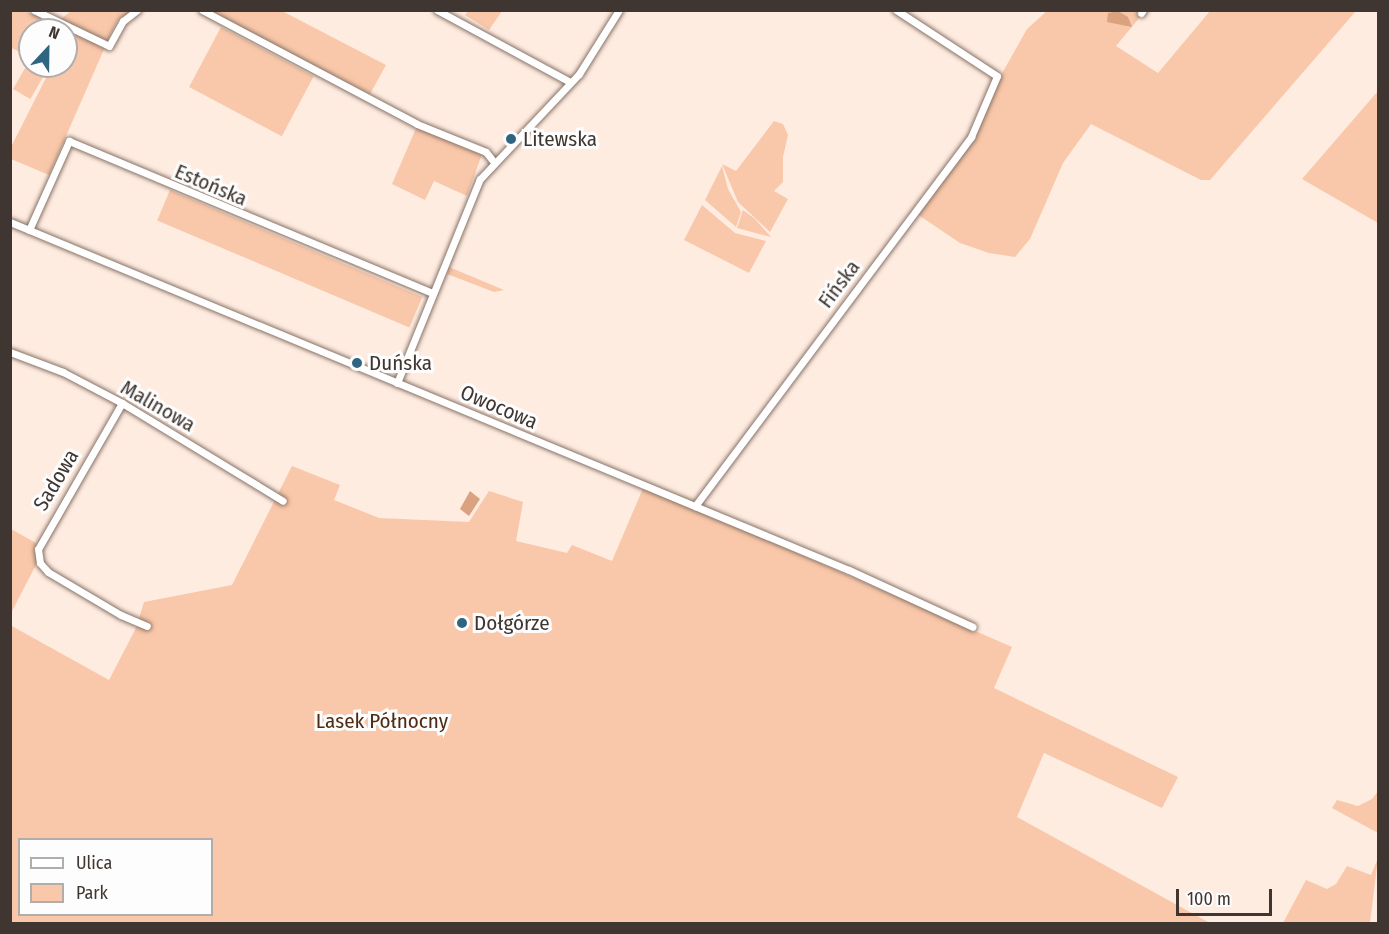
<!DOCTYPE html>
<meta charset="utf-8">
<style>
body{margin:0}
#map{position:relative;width:1389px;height:934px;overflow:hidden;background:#ffece1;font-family:"Fira Sans Condensed",sans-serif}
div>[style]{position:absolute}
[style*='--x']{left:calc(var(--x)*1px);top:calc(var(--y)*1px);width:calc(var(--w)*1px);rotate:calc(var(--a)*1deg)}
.green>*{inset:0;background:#f9c7a9;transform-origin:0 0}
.water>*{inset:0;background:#daa27f}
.roads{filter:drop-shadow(0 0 2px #877367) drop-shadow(0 0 2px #877367)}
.minor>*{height:7px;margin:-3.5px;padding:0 3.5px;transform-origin:3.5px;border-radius:3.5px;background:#fff}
.dots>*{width:16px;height:16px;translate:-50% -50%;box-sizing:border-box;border:3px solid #fdfdfd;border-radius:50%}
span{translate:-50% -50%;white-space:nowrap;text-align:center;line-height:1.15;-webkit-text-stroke:6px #fdfdfd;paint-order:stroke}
.poi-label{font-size:21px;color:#3f3631}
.left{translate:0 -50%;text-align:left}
.street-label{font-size:21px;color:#3f3631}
.park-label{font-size:21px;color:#502b11}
.frame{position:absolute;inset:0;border:12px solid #3f3631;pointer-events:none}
.legend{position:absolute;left:18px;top:838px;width:195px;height:78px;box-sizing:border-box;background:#fdfdfd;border:2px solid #b1adab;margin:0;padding:8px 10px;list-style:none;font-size:18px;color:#3f3631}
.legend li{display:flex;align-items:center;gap:12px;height:30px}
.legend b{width:30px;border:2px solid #b1adab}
.north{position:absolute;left:18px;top:18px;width:60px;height:60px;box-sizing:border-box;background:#fdfdfd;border:2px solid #b1adab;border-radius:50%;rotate:22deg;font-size:16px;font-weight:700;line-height:24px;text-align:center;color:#3f3631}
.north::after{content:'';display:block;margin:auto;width:21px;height:27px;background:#2f6580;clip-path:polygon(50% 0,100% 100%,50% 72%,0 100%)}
.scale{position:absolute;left:1176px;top:889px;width:96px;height:27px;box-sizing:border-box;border:3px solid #3f3631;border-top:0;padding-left:8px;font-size:18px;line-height:21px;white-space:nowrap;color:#3f3631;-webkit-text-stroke:4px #fdfdfd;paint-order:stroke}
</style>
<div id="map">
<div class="green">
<div style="clip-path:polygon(11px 10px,25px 11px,41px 18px,34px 30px,30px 30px,22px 53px,11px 48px)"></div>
<div style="clip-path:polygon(71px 11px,71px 10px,131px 11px,118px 20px,107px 41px,61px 19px)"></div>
<div style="clip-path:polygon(209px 11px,282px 11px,386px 65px,370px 94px)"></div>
<div style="clip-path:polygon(468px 11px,468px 10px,502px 11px,489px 30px,465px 15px)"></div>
<div style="clip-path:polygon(1047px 11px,1145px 11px,1116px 46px,1158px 73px,1210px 11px,1356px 11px,1210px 180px,1201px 180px,1091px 124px,1063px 163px,1030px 239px,1015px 257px,989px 253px,960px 243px,917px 214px,973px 139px,1000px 77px,1027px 29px)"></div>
<div style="left:221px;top:27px;width:105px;height:68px;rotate:28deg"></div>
<div style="clip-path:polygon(70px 30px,105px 47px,49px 175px,11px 159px,11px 147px,52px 66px,66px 66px,66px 38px)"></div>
<div style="left:28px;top:63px;width:20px;height:30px;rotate:30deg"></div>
<div style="clip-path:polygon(1378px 91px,1378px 223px,1302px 179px)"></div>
<div style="clip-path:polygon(774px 121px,783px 124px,788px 135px,783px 157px,783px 182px,774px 191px,788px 199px,770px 232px,738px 202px,722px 164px,736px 171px)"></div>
<div style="clip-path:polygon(417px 126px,482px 154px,467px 196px,434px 181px,425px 200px,392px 184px)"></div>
<div style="clip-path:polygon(722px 166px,728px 189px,741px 212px,736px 227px,705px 200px)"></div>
<div style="left:170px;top:190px;width:274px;height:33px;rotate:23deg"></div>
<div style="clip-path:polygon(702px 205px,735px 233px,766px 241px,749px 273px,684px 240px)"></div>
<div style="clip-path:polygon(743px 210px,755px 219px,771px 237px,737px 228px)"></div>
<div style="clip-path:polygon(449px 267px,504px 290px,494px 292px,447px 274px)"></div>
<div style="clip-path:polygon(evenodd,292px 466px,340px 485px,334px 500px,379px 518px,469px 522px,489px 491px,523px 502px,516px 541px,567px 553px,572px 545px,612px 561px,644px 486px,1012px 647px,994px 688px,1178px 777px,1162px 808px,1044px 753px,1017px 817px,1210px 923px,11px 923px,10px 625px,109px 680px,136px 628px,144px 602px,232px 585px,292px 466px,20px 840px,212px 840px,212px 914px,20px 914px,20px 840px)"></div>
<div style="clip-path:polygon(11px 529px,36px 543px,37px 563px,11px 613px)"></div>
<div style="clip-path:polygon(1378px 791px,1378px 833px,1332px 808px,1337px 800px,1358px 806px,1372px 799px)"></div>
<div style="clip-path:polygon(1378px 858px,1370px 923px,1283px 923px,1306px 880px,1327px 889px,1336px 884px,1347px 866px,1371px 875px)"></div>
</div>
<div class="water">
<div style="clip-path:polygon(1118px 11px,1128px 17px,1132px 27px,1107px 22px,1108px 13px)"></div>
<div style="clip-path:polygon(470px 491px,480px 499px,469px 516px,460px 509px)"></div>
</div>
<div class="roads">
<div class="minor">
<div style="--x:34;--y:10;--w:83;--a:25.6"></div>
<div style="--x:109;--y:46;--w:29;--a:-61"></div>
<div style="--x:123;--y:21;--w:18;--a:-38"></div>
<div style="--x:202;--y:10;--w:243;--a:27.9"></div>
<div style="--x:417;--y:124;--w:74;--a:22.1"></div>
<div style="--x:486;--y:152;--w:11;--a:52"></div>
<div style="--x:437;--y:10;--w:151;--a:28.4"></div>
<div style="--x:1141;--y:13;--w:4;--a:-56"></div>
<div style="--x:10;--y:222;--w:908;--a:22.53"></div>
<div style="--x:849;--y:570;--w:136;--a:24.7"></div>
<div style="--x:29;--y:230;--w:98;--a:-65.8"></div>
<div style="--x:69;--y:141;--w:394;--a:22.7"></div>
<div style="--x:10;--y:352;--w:57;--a:20.7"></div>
<div style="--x:63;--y:372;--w:67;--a:27.7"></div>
<div style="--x:122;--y:403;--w:188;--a:31.3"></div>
<div style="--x:397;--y:383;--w:220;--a:-67.9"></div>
<div style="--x:480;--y:179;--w:144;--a:-46.7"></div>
<div style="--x:579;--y:74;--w:75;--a:-58"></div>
<div style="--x:122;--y:403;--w:168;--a:119.9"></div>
<div style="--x:38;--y:549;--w:14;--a:82"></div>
<div style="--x:40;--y:563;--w:12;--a:48"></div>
<div style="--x:48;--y:572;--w:85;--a:30.5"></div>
<div style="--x:121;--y:615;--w:28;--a:23"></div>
<div style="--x:695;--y:506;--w:461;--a:-53.2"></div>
<div style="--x:971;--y:137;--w:66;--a:-66.9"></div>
<div style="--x:997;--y:76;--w:121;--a:-146.8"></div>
</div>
</div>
<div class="dots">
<div style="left:511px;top:139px;background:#2f6580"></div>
<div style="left:357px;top:363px;background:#2f6580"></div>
<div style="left:462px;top:623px;background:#2f6580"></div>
</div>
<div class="poi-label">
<span class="left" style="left:523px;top:139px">Litewska</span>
<span class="left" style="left:369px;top:363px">Duńska</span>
<span class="left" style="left:474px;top:623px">Dołgórze</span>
</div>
<div class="street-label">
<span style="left:211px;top:185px;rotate:23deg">Estońska</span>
<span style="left:839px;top:284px;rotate:-53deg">Fińska</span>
<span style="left:158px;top:406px;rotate:30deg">Malinowa</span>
<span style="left:499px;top:407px;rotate:23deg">Owocowa</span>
<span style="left:56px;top:480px;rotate:-59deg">Sadowa</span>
</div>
<div class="park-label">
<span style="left:382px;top:721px">Lasek Północny</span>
</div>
<div class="frame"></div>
<ul class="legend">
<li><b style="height:8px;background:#fff"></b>Ulica</li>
<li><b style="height:16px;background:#f9c7a9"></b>Park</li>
</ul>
<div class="north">N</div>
<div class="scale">100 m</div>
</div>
